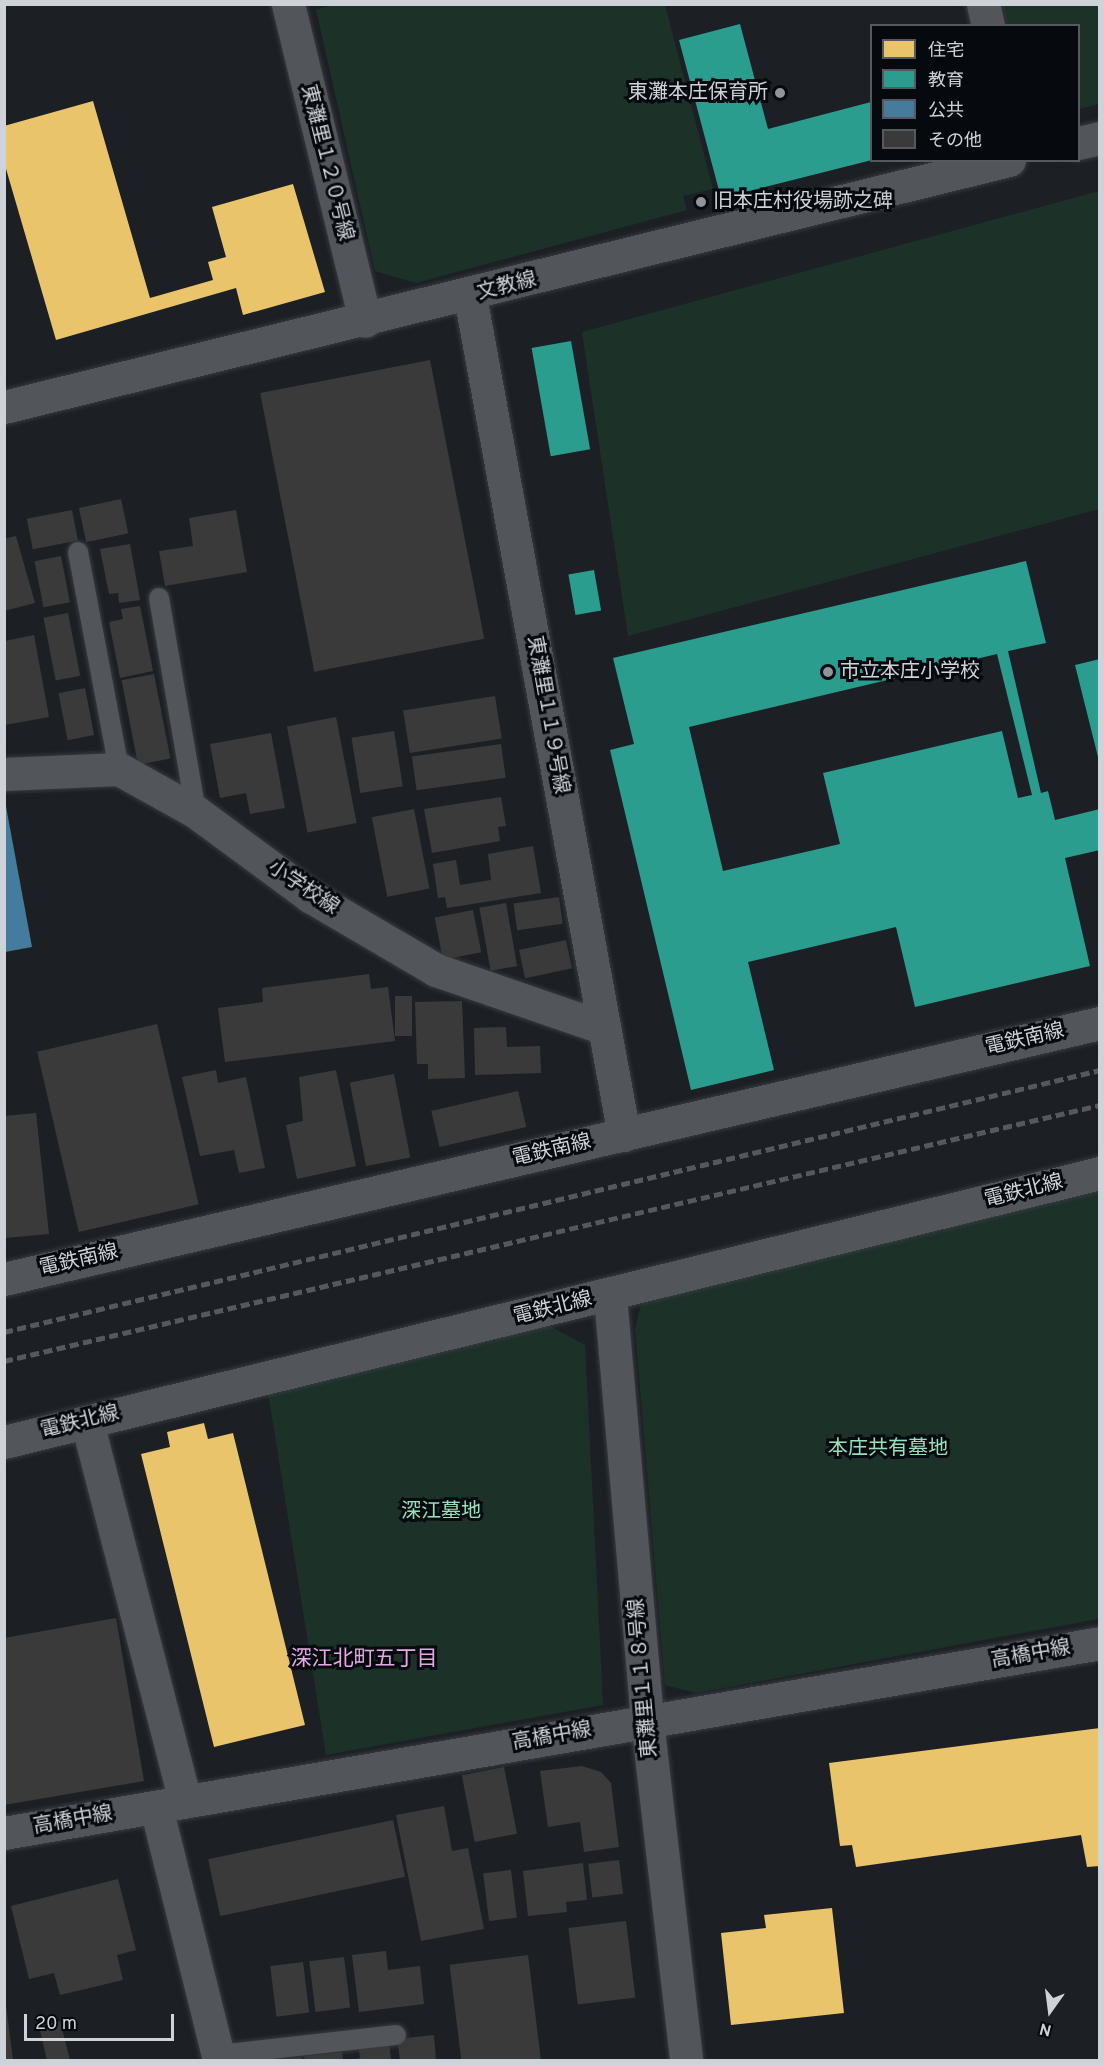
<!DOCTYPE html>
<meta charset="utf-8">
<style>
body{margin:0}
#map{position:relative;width:1104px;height:2065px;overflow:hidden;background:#1c2025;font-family:Overpass,"Noto Sans JP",sans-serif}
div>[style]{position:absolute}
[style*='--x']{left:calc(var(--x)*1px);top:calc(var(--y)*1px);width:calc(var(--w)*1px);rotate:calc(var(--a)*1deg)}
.green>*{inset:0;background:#1c3128}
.homes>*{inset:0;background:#e9c46a}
.schools>*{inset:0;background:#2a9d8f;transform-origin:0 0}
.public>*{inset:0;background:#457b9d}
.building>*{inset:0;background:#3a3a3b;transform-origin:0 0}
.roads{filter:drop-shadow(0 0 2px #383a3f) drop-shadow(0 0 2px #383a3f)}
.lane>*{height:20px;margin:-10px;padding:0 10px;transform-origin:10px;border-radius:10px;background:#52565b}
.street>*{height:33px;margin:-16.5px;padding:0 16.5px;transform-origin:16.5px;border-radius:16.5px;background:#52565b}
.rail>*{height:4.5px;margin-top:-2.25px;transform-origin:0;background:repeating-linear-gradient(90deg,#56585c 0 9px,transparent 0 13.5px)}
.dots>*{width:16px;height:16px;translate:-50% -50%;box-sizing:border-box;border:3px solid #06090d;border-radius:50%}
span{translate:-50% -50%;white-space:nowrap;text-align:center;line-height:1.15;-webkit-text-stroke:6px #06090d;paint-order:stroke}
.poi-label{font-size:20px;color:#ced3da}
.right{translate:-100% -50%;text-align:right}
.left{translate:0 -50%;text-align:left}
.street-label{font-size:20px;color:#ced3da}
.park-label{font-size:20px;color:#96e0bb}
.neighbourhood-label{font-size:21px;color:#e2a9e2}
.frame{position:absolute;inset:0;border:6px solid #ced3da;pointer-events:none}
.legend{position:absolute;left:870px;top:24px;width:210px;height:138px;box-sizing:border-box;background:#06090d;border:2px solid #565a5f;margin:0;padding:8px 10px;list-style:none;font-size:18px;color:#ced3da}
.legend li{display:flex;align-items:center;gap:12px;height:30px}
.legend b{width:30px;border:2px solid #565a5f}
.north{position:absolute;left:1020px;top:1981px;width:60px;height:60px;-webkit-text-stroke:4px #06090d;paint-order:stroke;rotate:194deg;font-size:16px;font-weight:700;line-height:24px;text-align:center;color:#ced3da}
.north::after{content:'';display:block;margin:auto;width:21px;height:27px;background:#ced3da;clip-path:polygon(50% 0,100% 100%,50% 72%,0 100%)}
.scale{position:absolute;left:24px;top:2014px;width:150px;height:27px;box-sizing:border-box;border:3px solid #ced3da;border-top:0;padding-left:8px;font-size:18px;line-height:21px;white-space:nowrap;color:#ced3da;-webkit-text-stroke:4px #06090d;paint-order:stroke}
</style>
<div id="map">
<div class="green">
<div style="clip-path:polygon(332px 5px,665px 5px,713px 189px,683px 196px,687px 210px,416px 283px,375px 271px,316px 10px)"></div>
<div style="clip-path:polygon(1002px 5px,1099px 5px,1099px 104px,1079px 109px,1078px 26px,1007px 25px)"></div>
<div style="clip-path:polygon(1099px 191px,1099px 509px,628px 636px,582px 332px)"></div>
<div style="clip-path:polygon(1099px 1188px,1099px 1619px,696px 1693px,665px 1685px,635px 1329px,643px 1297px)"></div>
<div style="clip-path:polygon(546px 1324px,585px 1345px,603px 1705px,326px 1755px,268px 1392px)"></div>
</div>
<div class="homes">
<div style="clip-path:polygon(93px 101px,150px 298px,213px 280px,208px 262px,226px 257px,212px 207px,293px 184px,325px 292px,243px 315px,236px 288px,56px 340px,4px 162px,4px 126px)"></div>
<div style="clip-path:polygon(204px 1423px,208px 1439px,233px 1433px,305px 1725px,214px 1747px,141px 1454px,170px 1447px,167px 1432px)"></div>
<div style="clip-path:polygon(1100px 1728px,1100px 1866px,1087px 1867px,1081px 1835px,856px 1867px,852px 1845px,840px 1846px,829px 1763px)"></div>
<div style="clip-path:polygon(832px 1908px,844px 2013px,731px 2025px,721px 1933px,766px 1928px,764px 1915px)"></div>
</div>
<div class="schools">
<div style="clip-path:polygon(740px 24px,768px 129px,871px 102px,872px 160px,721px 198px,679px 40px)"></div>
<div style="left:571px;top:341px;width:110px;height:40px;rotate:80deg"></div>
<div style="clip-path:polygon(evenodd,1026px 561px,1046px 643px,1008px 651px,1041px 793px,1048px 791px,1055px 820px,1100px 809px,1100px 850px,1065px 858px,1090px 966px,915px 1007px,896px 927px,748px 962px,774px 1070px,691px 1090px,610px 750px,634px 744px,613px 658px,1026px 561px,997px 654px,1032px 795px,1018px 798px,1002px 731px,823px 773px,840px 844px,723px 871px,689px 727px,997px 654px)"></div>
<div style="left:594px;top:570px;width:41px;height:26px;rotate:80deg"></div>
<div style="clip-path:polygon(1100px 659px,1100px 761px,1099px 761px,1075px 665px)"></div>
</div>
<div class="public">
<div style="clip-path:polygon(5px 801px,32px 947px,5px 952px)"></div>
</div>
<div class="building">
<div style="left:430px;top:360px;width:284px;height:173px;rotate:79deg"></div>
<div style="left:121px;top:499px;width:35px;height:43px;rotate:78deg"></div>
<div style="left:72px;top:510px;width:31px;height:46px;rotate:79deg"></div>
<div style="clip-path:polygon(236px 510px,247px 572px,165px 586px,159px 551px,193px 546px,189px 518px)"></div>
<div style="clip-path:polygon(16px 536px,35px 603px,4px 611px,4px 539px)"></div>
<div style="clip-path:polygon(130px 544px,140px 600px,119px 603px,118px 593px,109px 594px,100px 549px)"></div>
<div style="left:61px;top:556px;width:47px;height:27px;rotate:79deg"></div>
<div style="clip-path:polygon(140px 606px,153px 671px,120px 678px,109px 622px,123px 619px,121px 609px)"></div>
<div style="left:68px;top:613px;width:64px;height:25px;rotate:79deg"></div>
<div style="clip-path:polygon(34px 635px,49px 717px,5px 725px,5px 641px)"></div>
<div style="left:154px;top:674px;width:86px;height:33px;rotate:79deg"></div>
<div style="left:85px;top:688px;width:48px;height:27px;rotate:79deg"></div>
<div style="left:495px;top:696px;width:43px;height:93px;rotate:81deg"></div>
<div style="left:336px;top:717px;width:108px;height:50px;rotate:79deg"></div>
<div style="left:394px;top:731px;width:56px;height:43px;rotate:81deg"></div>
<div style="clip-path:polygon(271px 733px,285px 808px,250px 814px,246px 793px,220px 798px,210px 744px)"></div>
<div style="left:501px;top:744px;width:34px;height:90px;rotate:82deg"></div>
<div style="clip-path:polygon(501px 797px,506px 826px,498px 827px,500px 841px,432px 853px,424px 809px)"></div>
<div style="left:414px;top:809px;width:81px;height:43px;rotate:79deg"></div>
<div style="clip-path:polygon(533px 846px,541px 893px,447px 908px,445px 897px,438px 898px,433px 864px,456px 860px,460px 885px,491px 880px,488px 854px)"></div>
<div style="left:559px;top:897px;width:27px;height:46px;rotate:82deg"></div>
<div style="left:506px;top:903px;width:64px;height:27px;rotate:80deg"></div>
<div style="left:473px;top:910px;width:43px;height:39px;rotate:79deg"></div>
<div style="left:566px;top:940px;width:29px;height:48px;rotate:78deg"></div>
<div style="clip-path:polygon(369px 974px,371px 989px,388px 987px,395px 1041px,225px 1062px,218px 1008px,263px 1002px,262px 988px)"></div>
<div style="left:395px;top:996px;width:17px;height:40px"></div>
<div style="clip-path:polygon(462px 1001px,465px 1078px,428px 1079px,428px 1064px,417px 1064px,415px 1002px)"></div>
<div style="left:157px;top:1024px;width:185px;height:123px;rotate:77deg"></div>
<div style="clip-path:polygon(506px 1027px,507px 1047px,540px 1046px,541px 1073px,475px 1075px,474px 1028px)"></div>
<div style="clip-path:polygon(216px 1070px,218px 1083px,246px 1077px,265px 1168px,239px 1173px,234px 1150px,200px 1156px,182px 1077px)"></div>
<div style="clip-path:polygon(336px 1070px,356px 1166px,297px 1179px,286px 1125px,303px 1121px,299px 1077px)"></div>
<div style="left:394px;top:1074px;width:85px;height:45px;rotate:79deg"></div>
<div style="left:518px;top:1091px;width:37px;height:89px;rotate:77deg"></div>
<div style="clip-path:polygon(36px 1113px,49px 1234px,5px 1238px,4px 1116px)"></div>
<div style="clip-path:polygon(116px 1618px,144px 1781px,4px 1805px,4px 1638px)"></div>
<div style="clip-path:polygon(582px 1766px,601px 1772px,611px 1783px,619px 1847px,584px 1852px,580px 1822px,548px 1827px,540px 1771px)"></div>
<div style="left:504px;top:1767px;width:68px;height:43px;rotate:79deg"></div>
<div style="clip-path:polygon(444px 1806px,452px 1851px,468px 1848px,484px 1929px,421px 1941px,396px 1815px)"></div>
<div style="left:393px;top:1820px;width:58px;height:189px;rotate:78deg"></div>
<div style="left:619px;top:1860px;width:34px;height:31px;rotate:83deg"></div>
<div style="clip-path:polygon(583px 1863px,587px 1900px,566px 1902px,567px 1912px,528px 1916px,523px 1871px)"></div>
<div style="left:511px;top:1870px;width:48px;height:28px;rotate:83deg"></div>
<div style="clip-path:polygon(118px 1879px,136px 1950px,117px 1955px,123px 1980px,60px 1995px,54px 1973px,29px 1979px,11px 1906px)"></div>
<div style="left:626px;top:1921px;width:77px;height:58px;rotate:83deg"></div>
<div style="clip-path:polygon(386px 1951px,388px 1970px,420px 1966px,424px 2004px,359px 2012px,352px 1955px)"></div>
<div style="left:528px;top:1955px;width:106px;height:79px;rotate:83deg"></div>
<div style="left:344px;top:1957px;width:51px;height:35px;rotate:83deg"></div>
<div style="left:303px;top:1962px;width:51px;height:33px;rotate:83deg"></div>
<div style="clip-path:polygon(4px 2005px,6px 2005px,13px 2060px,4px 2060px)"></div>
<div style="clip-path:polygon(60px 2021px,70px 2060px,47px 2060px,39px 2026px)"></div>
<div style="clip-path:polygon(434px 2035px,436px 2060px,400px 2060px,397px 2039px)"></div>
<div style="clip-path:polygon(389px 2040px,391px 2060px,352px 2060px,360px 2058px,358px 2044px)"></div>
<div style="clip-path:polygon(342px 2052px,343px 2060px,305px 2060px,304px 2056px)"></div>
<div style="clip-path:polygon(301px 2057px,301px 2060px,285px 2060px,285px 2059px)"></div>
</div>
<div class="roads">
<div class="lane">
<div style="--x:78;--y:552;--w:221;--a:79.3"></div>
<div style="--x:159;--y:598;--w:217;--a:80.2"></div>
<div style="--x:218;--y:2055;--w:179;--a:-6.4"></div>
</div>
<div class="street">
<div style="--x:288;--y:4;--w:326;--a:76.3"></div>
<div style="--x:983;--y:4;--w:23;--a:77"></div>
<div style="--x:1078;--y:143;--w:23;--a:-13"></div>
<div style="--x:470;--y:296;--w:853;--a:79.6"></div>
<div style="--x:4;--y:407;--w:1035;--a:-13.81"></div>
<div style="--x:4;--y:774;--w:115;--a:-2.5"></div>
<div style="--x:119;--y:769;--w:88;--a:29.2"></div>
<div style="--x:196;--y:812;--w:142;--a:36.4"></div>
<div style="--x:310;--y:896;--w:146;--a:30.4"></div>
<div style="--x:436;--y:970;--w:178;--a:19"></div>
<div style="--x:4;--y:1279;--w:1126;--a:-13.15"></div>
<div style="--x:610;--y:1296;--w:427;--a:85"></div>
<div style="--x:647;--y:1721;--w:341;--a:83.4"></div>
<div style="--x:87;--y:1422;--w:391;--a:75.5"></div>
<div style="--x:4;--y:1442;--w:1129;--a:-13.79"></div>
<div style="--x:156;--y:1807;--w:261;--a:76"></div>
<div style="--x:4;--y:1833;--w:1112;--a:-9.83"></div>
</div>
</div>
<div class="rail">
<div style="--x:4;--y:1332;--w:1127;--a:-13.44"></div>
<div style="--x:4;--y:1361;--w:1126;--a:-13.15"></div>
</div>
<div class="dots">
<div style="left:780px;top:93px;background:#90949b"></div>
<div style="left:701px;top:202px;background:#90949b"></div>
<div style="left:828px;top:672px;background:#90949b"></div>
</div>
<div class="poi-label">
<span class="right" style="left:768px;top:93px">東灘本庄保育所</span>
<span class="left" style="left:713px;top:202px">旧本庄村役場跡之碑</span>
<span class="left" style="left:840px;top:672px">市立本庄小学校</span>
</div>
<div class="street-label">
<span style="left:326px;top:163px;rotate:76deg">東灘里１２０号線</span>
<span style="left:507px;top:287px;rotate:-14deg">文教線</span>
<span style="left:547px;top:715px;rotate:80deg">東灘里１１９号線</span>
<span style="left:303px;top:888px;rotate:34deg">小学校線</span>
<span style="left:1025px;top:1040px;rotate:-13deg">電鉄南線</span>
<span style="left:552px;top:1151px;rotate:-13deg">電鉄南線</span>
<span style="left:1024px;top:1192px;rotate:-14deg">電鉄北線</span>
<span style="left:79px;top:1261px;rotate:-13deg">電鉄南線</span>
<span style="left:553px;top:1309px;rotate:-14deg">電鉄北線</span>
<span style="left:80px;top:1423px;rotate:-14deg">電鉄北線</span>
<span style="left:1031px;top:1655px;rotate:-10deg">高橋中線</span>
<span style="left:644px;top:1678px;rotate:-95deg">東灘里１１８号線</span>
<span style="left:552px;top:1737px;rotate:-10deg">高橋中線</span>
<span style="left:73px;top:1821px;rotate:-10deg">高橋中線</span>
</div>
<div class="park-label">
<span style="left:888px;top:1449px">本庄共有墓地</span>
<span style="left:441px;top:1512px">深江墓地</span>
</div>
<div class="neighbourhood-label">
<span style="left:364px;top:1660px">深江北町五丁目</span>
</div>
<div class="frame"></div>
<ul class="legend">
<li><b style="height:16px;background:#e9c46a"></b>住宅</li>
<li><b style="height:16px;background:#2a9d8f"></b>教育</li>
<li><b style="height:16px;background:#457b9d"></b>公共</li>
<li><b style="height:16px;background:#3a3a3b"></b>その他</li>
</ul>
<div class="north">N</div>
<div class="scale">20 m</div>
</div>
